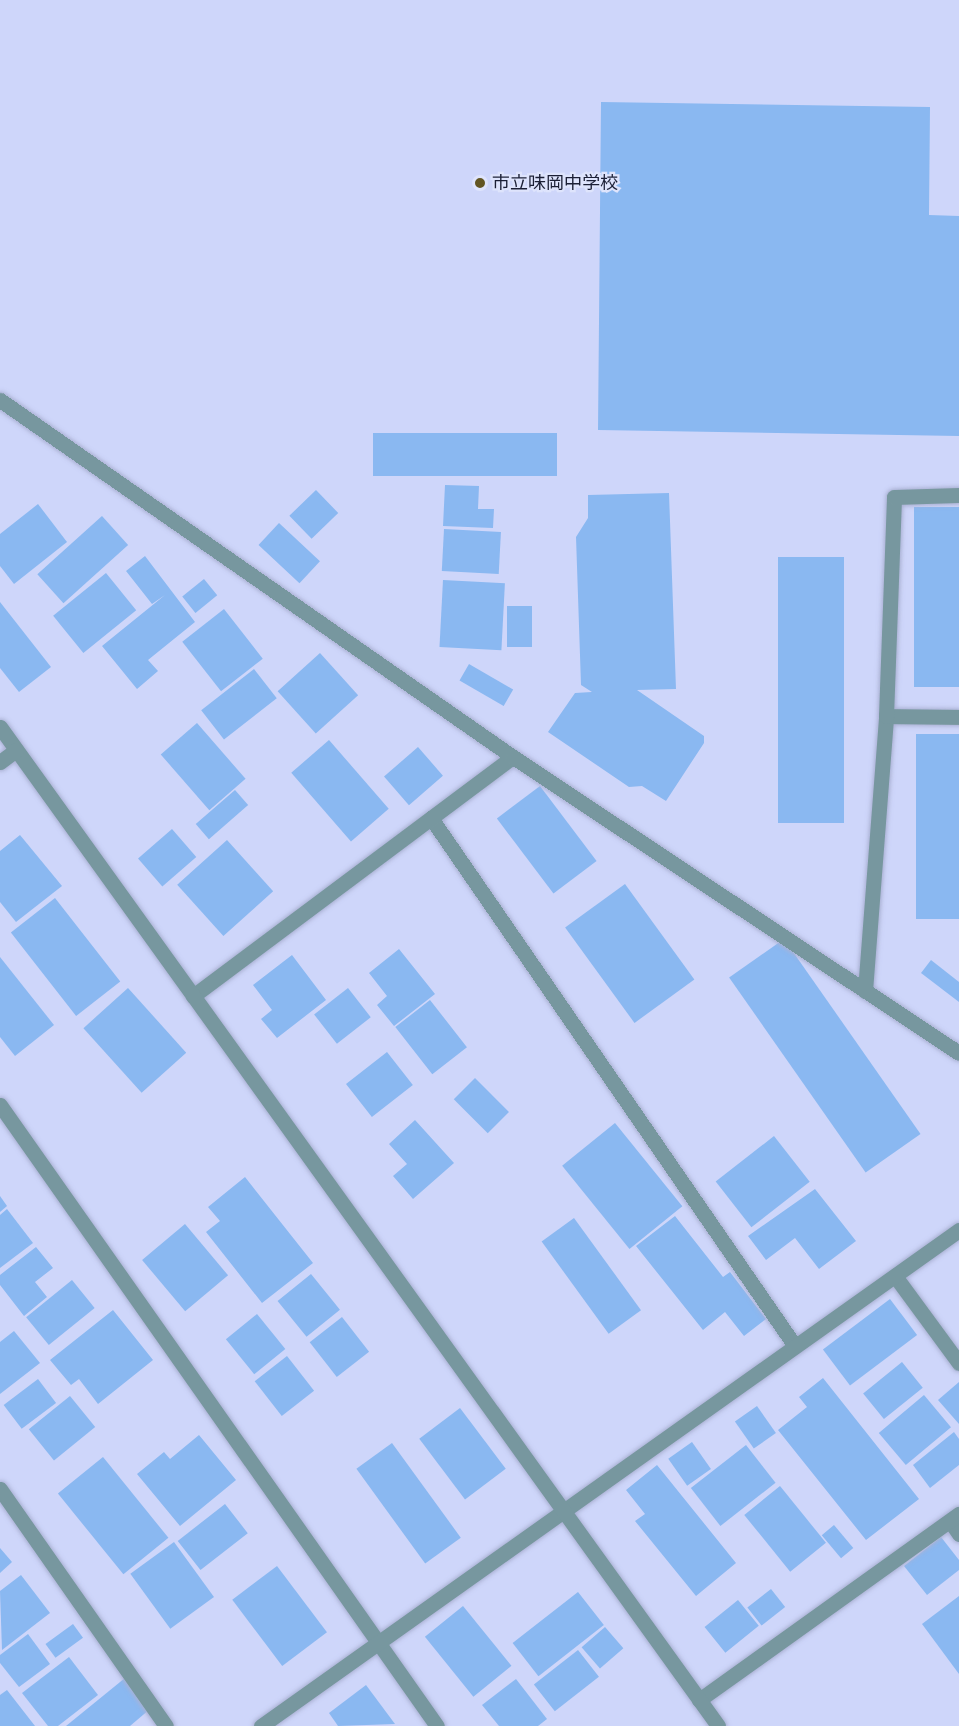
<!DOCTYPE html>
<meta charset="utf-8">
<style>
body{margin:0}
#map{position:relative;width:959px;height:1726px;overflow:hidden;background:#ced6fa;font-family:Inter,"Noto Sans JP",sans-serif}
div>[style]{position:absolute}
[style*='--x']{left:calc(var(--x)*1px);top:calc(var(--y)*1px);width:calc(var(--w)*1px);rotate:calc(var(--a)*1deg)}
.building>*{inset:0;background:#8ab8f1;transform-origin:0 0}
.roads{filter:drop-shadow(0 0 2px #aab1d3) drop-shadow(0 0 2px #aab1d3)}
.minor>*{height:15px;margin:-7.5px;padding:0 7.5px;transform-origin:7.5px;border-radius:7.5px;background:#77979f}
.tertiary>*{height:15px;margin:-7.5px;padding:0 7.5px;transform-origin:7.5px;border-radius:7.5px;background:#77979f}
.dots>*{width:16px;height:16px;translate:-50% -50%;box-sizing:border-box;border:3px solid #dee4fc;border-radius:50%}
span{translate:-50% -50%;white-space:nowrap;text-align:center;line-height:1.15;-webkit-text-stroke:4.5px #dee4fc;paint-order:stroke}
.poi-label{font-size:18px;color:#1b1f35}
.left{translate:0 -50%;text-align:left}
</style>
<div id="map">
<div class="building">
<div style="clip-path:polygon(601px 102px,930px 107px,929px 215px,959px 216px,959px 436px,598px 430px)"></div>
<div style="left:557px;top:433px;width:43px;height:184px;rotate:90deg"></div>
<div style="clip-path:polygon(445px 485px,479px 486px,478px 509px,494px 509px,493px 528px,443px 526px)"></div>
<div style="left:316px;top:490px;width:32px;height:37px;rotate:46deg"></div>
<div style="clip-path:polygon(669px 493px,676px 689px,637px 690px,704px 736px,704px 743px,666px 801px,642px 786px,629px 787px,548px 732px,575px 693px,592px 692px,581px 685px,576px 537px,588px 518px,588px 495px)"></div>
<div style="clip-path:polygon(38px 504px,67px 542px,14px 584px,0 566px,0 534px)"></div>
<div style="left:959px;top:507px;width:180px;height:45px;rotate:90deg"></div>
<div style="left:102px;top:516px;width:39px;height:87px;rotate:48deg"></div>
<div style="left:279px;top:523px;width:56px;height:30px;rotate:43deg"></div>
<div style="left:444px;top:529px;width:57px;height:42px;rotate:3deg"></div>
<div style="clip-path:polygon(145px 556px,195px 622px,148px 660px,158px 671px,137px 689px,102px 646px,165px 595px,152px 604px,126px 571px)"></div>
<div style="left:778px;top:557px;width:66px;height:266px"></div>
<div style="left:106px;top:573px;width:48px;height:68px;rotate:51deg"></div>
<div style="left:204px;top:579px;width:21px;height:28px;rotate:51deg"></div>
<div style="left:443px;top:580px;width:62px;height:67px;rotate:3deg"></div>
<div style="clip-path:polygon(0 602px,51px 667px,19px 692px,0 668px)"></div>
<div style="left:507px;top:606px;width:25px;height:41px"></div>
<div style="left:224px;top:609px;width:63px;height:53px;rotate:52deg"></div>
<div style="left:320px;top:653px;width:57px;height:57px;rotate:48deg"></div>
<div style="left:469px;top:664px;width:51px;height:19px;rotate:30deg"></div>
<div style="left:254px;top:669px;width:37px;height:67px;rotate:52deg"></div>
<div style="left:197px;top:723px;width:74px;height:48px;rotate:49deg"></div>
<div style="left:959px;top:734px;width:185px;height:43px;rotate:90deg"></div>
<div style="left:329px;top:740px;width:91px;height:50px;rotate:49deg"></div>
<div style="left:418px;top:747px;width:38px;height:45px;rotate:49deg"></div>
<div style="left:540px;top:786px;width:94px;height:54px;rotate:53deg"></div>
<div style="left:235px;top:790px;width:20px;height:52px;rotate:49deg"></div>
<div style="left:172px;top:829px;width:37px;height:45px;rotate:49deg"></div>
<div style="clip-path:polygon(20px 835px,62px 886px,16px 922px,0 902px,0 851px)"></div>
<div style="left:227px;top:840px;width:69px;height:67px;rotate:48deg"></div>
<div style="left:625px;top:884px;width:118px;height:74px;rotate:54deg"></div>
<div style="left:55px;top:898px;width:106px;height:56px;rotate:52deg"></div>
<div style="left:784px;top:939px;width:238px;height:67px;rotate:55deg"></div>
<div style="clip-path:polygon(399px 949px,435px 994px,394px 1026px,377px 1005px,387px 996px,369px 973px)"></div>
<div style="clip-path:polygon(292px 955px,326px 1000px,277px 1038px,261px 1019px,272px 1010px,253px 985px)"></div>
<div style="clip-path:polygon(0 957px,54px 1025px,15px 1056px,0 1037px)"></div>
<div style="clip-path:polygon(931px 960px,959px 982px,959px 1002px,921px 973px)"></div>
<div style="left:128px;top:988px;width:87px;height:60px;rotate:48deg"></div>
<div style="left:348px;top:988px;width:37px;height:43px;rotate:52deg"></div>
<div style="left:430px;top:1000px;width:60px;height:44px;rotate:52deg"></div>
<div style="left:387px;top:1052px;width:42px;height:52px;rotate:52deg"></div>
<div style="left:475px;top:1078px;width:48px;height:30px;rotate:45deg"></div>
<div style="clip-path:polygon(415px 1120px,454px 1163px,413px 1199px,393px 1176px,407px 1164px,389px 1144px)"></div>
<div style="left:615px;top:1123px;width:107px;height:68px;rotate:51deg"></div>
<div style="left:774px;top:1136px;width:58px;height:74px;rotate:52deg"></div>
<div style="clip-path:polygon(245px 1177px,313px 1263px,262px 1303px,206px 1232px,220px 1221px,208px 1207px)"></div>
<div style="clip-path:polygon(815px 1189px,856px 1241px,819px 1269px,795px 1238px,766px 1260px,748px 1236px)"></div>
<div style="clip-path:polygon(0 1196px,7px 1206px,0 1212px)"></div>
<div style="clip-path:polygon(7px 1209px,33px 1243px,0 1268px,0 1215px)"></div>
<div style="clip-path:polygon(675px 1216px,723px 1277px,730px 1272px,766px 1319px,744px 1336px,725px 1312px,703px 1330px,636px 1246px)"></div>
<div style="left:574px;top:1218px;width:114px;height:40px;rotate:54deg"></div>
<div style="left:185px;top:1224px;width:67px;height:56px;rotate:50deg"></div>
<div style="clip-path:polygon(36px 1247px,53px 1268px,35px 1282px,47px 1297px,24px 1316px,0 1285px,0 1275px)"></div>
<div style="left:311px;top:1274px;width:46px;height:43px;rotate:51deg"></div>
<div style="left:72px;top:1280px;width:36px;height:59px;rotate:51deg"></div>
<div style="left:890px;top:1299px;width:45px;height:84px;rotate:53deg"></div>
<div style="clip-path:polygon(113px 1310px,153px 1360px,98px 1404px,79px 1379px,71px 1385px,50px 1360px)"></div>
<div style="left:257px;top:1314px;width:45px;height:40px;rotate:51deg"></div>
<div style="left:342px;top:1317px;width:44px;height:41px;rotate:52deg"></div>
<div style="clip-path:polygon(14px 1331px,40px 1363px,0 1394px,0 1342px)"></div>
<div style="left:287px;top:1356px;width:44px;height:41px;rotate:52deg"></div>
<div style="left:902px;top:1362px;width:33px;height:50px;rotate:51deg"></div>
<div style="clip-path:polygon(823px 1378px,919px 1499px,866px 1540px,778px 1430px,807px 1407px,799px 1397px)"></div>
<div style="left:38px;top:1379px;width:30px;height:43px;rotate:53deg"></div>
<div style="clip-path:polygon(959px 1382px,959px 1424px,938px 1400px)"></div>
<div style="left:924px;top:1395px;width:42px;height:59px;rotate:50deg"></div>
<div style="left:70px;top:1396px;width:40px;height:53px;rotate:51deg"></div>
<div style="left:757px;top:1406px;width:33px;height:27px;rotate:55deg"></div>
<div style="left:460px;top:1408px;width:76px;height:51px;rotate:53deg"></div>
<div style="clip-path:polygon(954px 1432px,959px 1439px,959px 1465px,930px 1488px,913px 1465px)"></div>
<div style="clip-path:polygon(199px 1435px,236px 1480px,180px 1526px,137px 1474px,164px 1452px,170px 1459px)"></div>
<div style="left:692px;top:1442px;width:33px;height:29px;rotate:55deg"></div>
<div style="left:392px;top:1443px;width:117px;height:44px;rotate:54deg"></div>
<div style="left:746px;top:1445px;width:48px;height:70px;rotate:52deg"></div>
<div style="left:103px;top:1457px;width:104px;height:58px;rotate:51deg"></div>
<div style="clip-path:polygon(657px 1465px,736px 1563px,696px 1596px,635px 1521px,645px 1514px,626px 1490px)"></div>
<div style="left:780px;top:1486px;width:73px;height:46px;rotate:51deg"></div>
<div style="left:225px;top:1504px;width:37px;height:60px;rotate:52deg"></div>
<div style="left:834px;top:1525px;width:30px;height:16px;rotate:50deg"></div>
<div style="clip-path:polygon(941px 1537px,959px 1560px,959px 1570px,927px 1595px,904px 1566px)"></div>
<div style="left:174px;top:1542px;width:68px;height:54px;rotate:54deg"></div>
<div style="clip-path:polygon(0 1548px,12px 1562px,0 1573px)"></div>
<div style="left:277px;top:1566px;width:83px;height:56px;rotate:53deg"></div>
<div style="clip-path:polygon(21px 1575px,50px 1613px,2px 1650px,0 1591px)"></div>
<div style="left:771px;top:1589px;width:23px;height:30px;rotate:52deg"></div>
<div style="left:578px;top:1592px;width:42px;height:83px;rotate:52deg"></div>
<div style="clip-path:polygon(959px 1596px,959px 1674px,922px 1624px)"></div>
<div style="left:738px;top:1600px;width:33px;height:43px;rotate:51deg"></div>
<div style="left:463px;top:1606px;width:77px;height:49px;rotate:51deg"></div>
<div style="left:73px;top:1624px;width:17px;height:34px;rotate:54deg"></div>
<div style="left:605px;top:1627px;width:28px;height:31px;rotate:49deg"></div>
<div style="clip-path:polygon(28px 1634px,50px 1664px,19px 1687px,0 1663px,0 1655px)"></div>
<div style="left:578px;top:1650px;width:34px;height:56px;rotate:52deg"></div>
<div style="clip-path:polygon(69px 1657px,98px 1695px,58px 1726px,48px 1726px,22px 1693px)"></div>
<div style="clip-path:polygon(125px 1678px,150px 1709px,130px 1726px,66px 1726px)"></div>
<div style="clip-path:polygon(516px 1679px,547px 1719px,538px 1726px,499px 1726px,482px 1705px)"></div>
<div style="clip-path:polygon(366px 1685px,395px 1724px,338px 1726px,329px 1713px)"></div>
<div style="clip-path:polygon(7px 1690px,35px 1726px,0 1726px,0 1695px)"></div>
</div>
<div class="roads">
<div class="minor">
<div style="--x:886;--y:716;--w:73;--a:0.8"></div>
<div style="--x:431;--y:818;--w:641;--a:55.42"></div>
<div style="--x:865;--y:991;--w:276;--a:-85.6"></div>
<div style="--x:886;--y:716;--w:219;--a:-87.9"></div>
<div style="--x:894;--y:497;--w:65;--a:-1.8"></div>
<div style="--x:193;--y:996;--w:399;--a:-36.8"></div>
<div style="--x:0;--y:1105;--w:759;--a:54.87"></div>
<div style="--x:895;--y:1276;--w:108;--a:53.7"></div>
<div style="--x:0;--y:1489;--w:289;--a:55"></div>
<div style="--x:950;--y:1521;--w:16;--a:55"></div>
<div style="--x:699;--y:1700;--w:320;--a:-35.6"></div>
<div style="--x:261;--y:1726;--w:856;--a:-35.4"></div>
</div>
<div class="tertiary">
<div style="--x:0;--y:400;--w:625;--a:34.83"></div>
<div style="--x:513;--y:757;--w:535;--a:33.57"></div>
<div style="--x:0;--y:727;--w:1230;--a:54.29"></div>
<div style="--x:0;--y:762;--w:20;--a:-37"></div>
</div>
</div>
<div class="dots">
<div style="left:480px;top:183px;background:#625522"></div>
</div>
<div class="poi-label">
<span class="left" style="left:492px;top:183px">市立味岡中学校</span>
</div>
</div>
